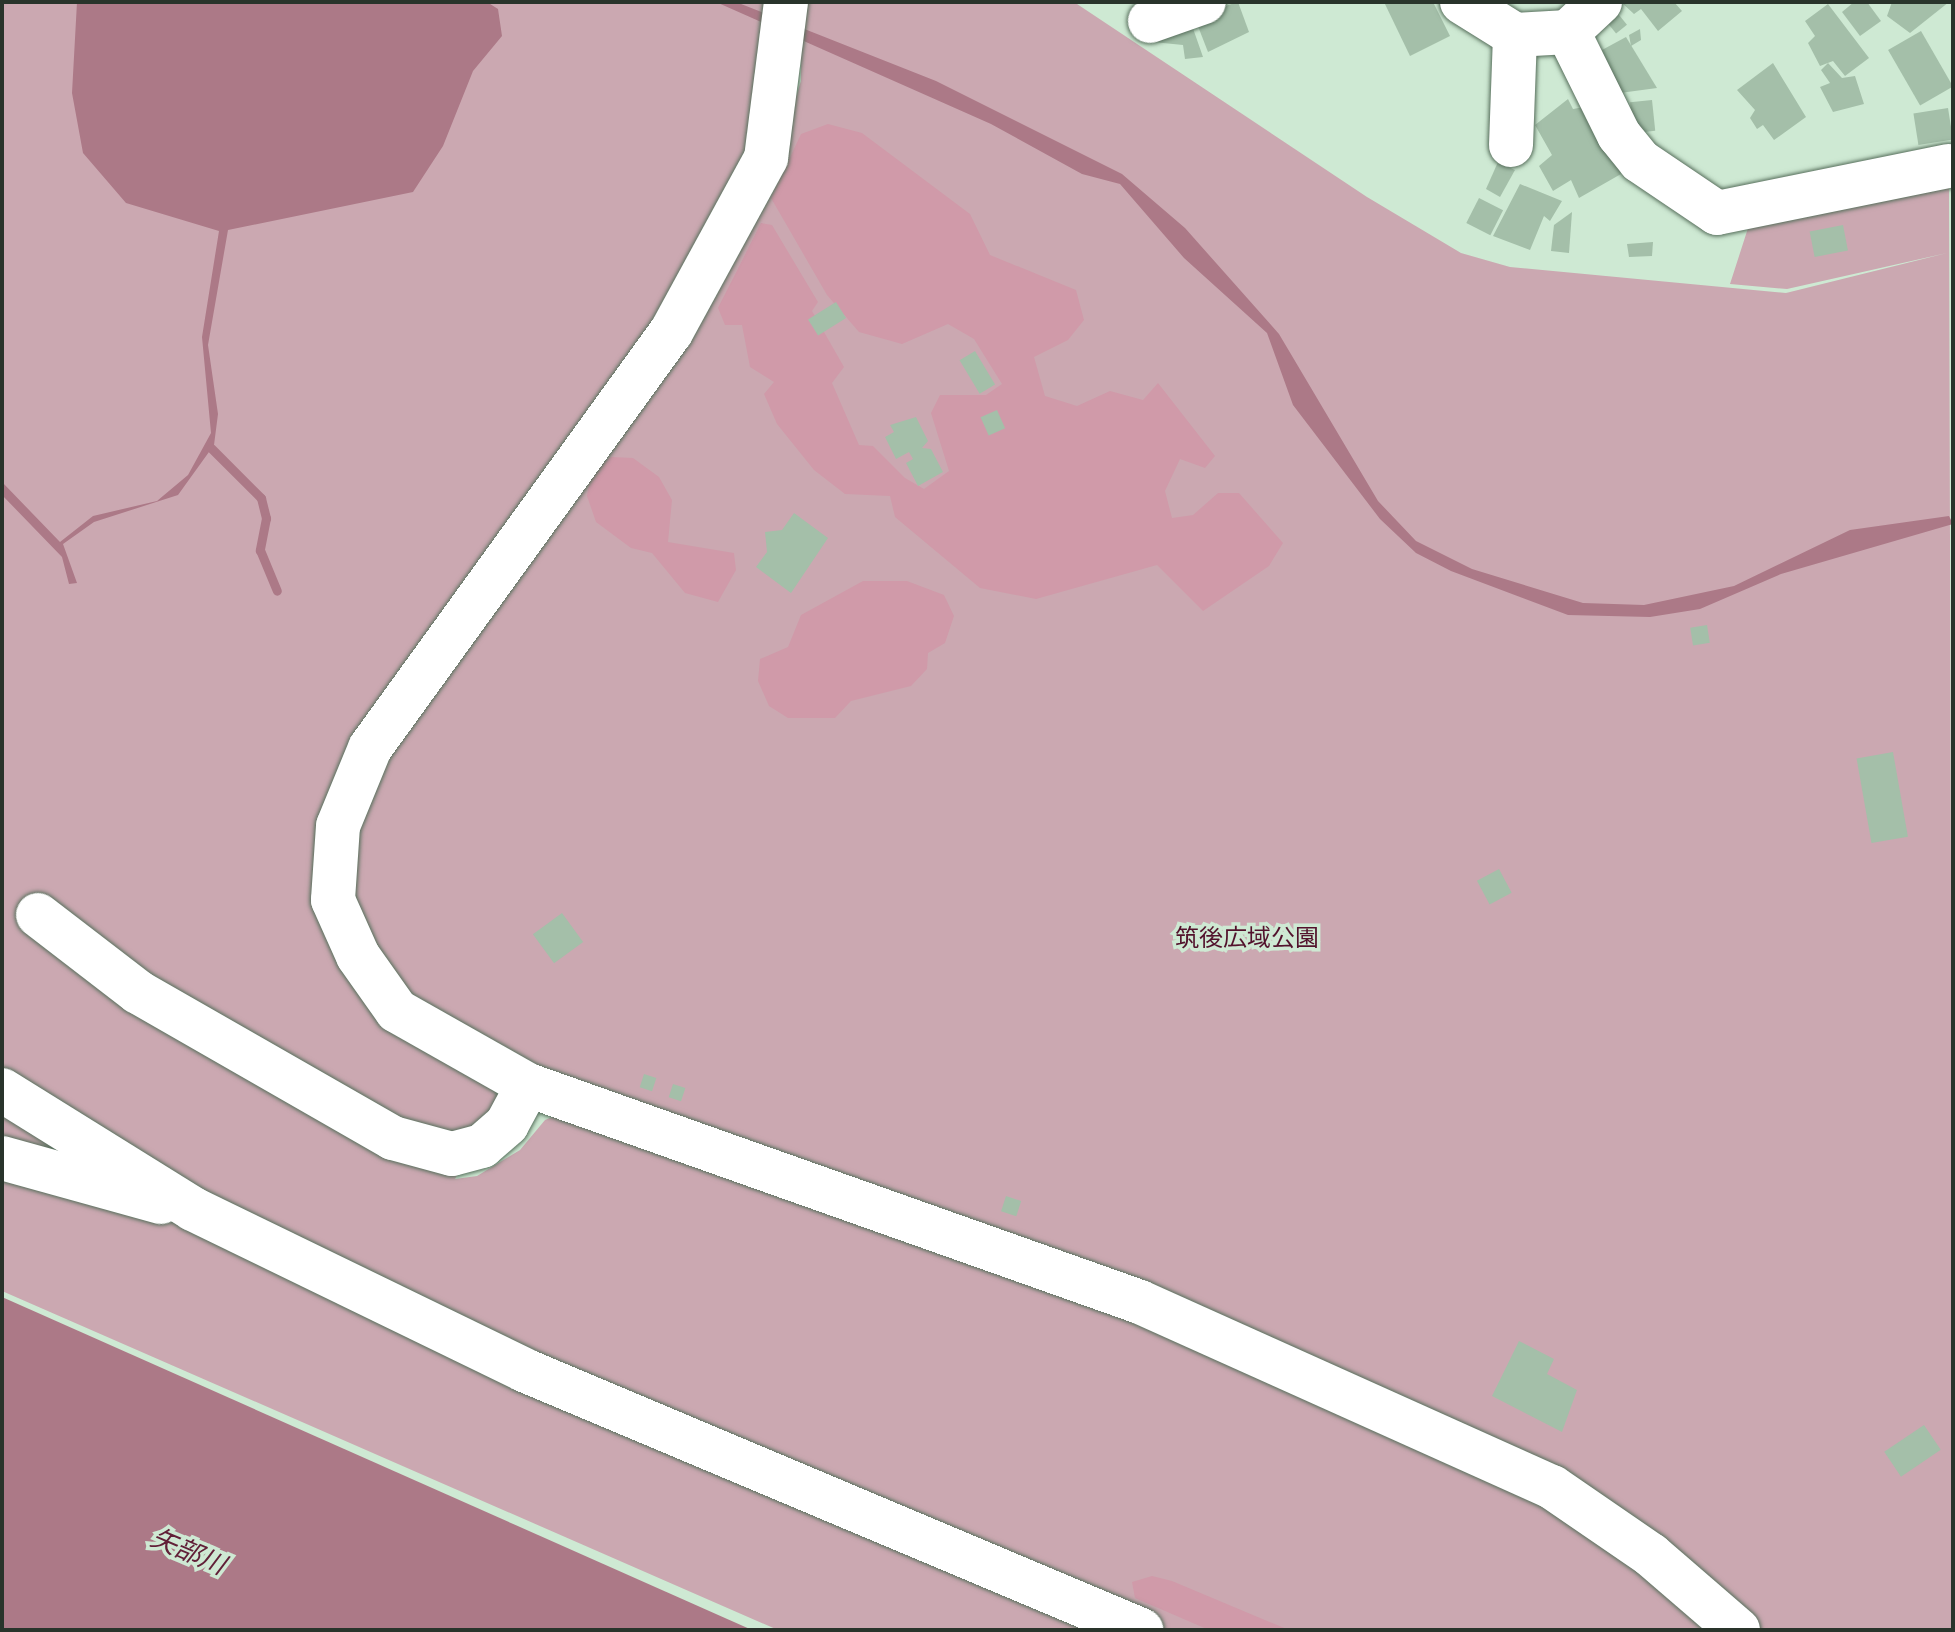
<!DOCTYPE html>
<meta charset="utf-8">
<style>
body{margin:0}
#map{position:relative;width:1955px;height:1632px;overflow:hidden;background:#cee9d3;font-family:"Fira Sans","Noto Sans JP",sans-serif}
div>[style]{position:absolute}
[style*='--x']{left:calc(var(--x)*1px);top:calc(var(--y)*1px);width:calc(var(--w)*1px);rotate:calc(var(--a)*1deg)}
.green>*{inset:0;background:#cba8b1}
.forest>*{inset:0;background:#d09aa9}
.water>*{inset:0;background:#ac7987}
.stream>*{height:9px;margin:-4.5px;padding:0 4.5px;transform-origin:4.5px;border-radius:4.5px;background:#ac7987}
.building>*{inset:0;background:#a4bfa9;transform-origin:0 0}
.roads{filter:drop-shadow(0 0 2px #576f5c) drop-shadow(0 0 2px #576f5c)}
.minor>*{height:44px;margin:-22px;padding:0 22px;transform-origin:22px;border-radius:22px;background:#fff}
span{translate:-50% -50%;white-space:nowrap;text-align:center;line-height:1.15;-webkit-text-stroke:7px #cee9d3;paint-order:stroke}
.park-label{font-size:24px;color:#52122c}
.water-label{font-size:26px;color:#612038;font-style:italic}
.frame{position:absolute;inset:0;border:4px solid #29342b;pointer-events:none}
</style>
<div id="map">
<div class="green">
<div style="clip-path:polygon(2px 2px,775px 2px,748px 177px,330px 808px,339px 958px,508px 1084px,455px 1179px,477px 1176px,520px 1150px,545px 1120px,566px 1111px,427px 1015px,372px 953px,350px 886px,364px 797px,768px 181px,801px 81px,801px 2px,1074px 2px,1367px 197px,1461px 253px,1510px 267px,1786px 293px,1947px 253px,1787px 289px,1730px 284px,1749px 225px,1949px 180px,1953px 1630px,778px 1630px,2px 1291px)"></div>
</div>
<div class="forest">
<div style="clip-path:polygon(828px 124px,862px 133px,970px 214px,990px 255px,1076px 290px,1084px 320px,1068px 340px,1034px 357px,1045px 396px,1077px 406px,1110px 391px,1143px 400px,1158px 383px,1215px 456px,1205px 468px,1180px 459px,1165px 491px,1172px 518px,1193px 515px,1218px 493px,1239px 493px,1283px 543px,1269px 566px,1203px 611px,1157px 565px,1036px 599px,980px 588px,895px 517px,890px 496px,845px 494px,814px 470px,777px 424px,764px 394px,774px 382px,750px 367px,742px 325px,725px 325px,718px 308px,761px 223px,772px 225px,818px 302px,812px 311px,844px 367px,832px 383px,859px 445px,873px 446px,905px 478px,924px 489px,949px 471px,931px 413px,940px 395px,986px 395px,1002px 384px,974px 339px,948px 324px,902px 344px,859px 332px,827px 295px,771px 198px,801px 134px)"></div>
<div style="clip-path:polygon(611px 457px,633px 458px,659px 477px,672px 500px,668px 542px,734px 553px,736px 570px,718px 602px,685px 593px,652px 553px,631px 548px,596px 522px,587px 496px,591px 472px)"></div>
<div style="clip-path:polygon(863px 581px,907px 581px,944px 595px,954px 616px,945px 643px,928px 653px,927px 669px,911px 686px,851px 701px,835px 718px,788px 718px,769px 706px,758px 681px,760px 659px,788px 647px,801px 615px)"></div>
<div style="clip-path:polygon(1152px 1576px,1172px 1581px,1289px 1630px,1209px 1630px,1135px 1598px,1132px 1582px)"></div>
</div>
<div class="water">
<div style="clip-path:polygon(77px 2px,487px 2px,498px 9px,502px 36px,473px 71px,443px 146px,413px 192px,228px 230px,208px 345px,218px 414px,214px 445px,178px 495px,94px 522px,63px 544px,77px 583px,69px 584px,62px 557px,2px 495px,2px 482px,60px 542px,93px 516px,157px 501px,188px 475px,211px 433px,202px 337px,219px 231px,126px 203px,83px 153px,72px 93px)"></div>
<div style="clip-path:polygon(716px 2px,736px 2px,936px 81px,1122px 174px,1185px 228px,1279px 334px,1378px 501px,1416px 541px,1472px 569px,1583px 603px,1644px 605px,1734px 586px,1850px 530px,1949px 516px,1953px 524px,1781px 574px,1700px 609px,1650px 617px,1568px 615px,1451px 571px,1416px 553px,1380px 519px,1293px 405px,1267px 333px,1184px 258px,1120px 184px,1082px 174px,991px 124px)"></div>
<div style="clip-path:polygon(2px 1297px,752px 1630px,2px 1630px)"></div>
</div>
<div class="stream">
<div style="--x:211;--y:448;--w:71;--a:45"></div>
<div style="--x:261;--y:498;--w:21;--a:76"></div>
<div style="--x:266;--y:518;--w:33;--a:101"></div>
<div style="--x:260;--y:550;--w:44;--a:67.5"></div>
</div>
<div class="building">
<div style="clip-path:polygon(1238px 2px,1249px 32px,1208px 52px,1194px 16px)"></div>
<div style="clip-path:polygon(1384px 2px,1433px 2px,1450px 36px,1410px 56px)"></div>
<div style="clip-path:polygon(1621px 2px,1674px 2px,1682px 11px,1658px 31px,1641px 9px,1634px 14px)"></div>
<div style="clip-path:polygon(1854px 2px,1867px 2px,1881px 21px,1860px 36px,1842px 12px)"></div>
<div style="clip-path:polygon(1892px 2px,1949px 2px,1910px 33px,1887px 16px)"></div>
<div style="clip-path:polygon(1828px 4px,1869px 58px,1845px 76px,1833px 61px,1820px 66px,1808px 43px,1815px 36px,1805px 21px)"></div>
<div style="left:1615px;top:10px;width:19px;height:14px;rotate:51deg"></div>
<div style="clip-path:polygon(1189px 17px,1203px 57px,1185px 59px,1183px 45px,1153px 42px)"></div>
<div style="clip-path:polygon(1640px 29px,1641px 40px,1631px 46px,1629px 35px)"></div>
<div style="left:1921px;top:31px;width:64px;height:38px;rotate:60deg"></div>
<div style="clip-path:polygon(1626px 37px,1657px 88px,1605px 95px,1602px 50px)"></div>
<div style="clip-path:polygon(1773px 63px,1806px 117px,1774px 140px,1763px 125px,1757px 129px,1750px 118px,1755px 110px,1737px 90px)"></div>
<div style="clip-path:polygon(1828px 63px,1842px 78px,1855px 76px,1864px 104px,1833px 112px,1820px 87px,1830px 83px,1821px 70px)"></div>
<div style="clip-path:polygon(1568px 99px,1573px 109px,1584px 107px,1621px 174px,1579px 198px,1571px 180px,1553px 191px,1539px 166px,1552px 155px,1535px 125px)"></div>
<div style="left:1652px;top:100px;width:31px;height:22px;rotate:84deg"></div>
<div style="left:1948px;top:108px;width:32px;height:35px;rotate:81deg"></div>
<div style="clip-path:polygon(1498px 162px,1515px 170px,1500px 197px,1486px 189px)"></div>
<div style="clip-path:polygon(1520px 184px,1562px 201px,1550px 221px,1544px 216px,1530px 250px,1493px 236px)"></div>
<div style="left:1479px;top:198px;width:27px;height:28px;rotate:27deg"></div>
<div style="clip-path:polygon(1572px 212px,1569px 253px,1551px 251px,1554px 225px)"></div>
<div style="left:1843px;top:225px;width:26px;height:34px;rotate:79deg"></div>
<div style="clip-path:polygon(1653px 242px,1652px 256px,1629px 257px,1627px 244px)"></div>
<div style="left:836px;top:302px;width:19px;height:33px;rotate:58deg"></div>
<div style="left:975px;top:351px;width:39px;height:18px;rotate:59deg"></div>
<div style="left:997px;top:410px;width:20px;height:18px;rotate:66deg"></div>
<div style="clip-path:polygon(916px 417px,928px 441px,922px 448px,931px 449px,943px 472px,918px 486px,906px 463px,913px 459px,909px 452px,896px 459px,885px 437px,894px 432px,890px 425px)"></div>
<div style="clip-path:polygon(794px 513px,828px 538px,791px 593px,756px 567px,767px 552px,765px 532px,782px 530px)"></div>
<div style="left:1707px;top:625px;width:18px;height:17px;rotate:81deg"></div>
<div style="left:1893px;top:752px;width:86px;height:37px;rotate:80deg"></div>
<div style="left:1499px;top:869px;width:27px;height:25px;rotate:62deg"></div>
<div style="left:562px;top:913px;width:36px;height:36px;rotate:54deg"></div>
<div style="left:644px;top:1074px;width:13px;height:14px;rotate:18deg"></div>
<div style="left:673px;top:1084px;width:13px;height:14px;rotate:18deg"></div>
<div style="left:1006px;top:1196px;width:16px;height:16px;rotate:18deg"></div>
<div style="clip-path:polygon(1519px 1341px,1554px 1359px,1547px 1374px,1577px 1390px,1562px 1432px,1492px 1396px)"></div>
<div style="left:1924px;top:1425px;width:30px;height:48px;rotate:56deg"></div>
</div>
<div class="roads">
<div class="minor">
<div style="--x:786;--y:2;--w:157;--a:97.3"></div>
<div style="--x:766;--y:158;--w:198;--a:118.6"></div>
<div style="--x:671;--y:332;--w:513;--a:125.89"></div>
<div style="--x:370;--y:748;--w:84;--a:112.3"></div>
<div style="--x:338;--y:826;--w:74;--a:93.9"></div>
<div style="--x:333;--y:900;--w:61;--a:65.9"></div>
<div style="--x:358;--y:956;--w:67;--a:54.7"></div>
<div style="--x:397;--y:1011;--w:150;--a:29.5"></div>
<div style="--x:528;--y:1085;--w:649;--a:19.52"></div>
<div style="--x:1140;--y:1302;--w:452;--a:24.2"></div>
<div style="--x:1552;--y:1487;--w:120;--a:34.5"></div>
<div style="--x:1651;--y:1555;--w:115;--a:40.8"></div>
<div style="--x:1462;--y:2;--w:62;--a:31.9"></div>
<div style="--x:1515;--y:35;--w:53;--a:-3.2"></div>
<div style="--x:1568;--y:32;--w:44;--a:-43.2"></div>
<div style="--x:1150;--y:21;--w:57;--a:-19.4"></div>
<div style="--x:1568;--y:32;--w:115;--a:63.7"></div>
<div style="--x:1619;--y:135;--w:33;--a:51"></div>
<div style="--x:1640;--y:161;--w:93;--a:34"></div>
<div style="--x:1717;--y:213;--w:236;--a:-11.5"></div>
<div style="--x:1511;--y:145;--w:110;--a:-87.9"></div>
<div style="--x:38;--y:915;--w:126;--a:37.6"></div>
<div style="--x:138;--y:992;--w:294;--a:29.8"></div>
<div style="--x:393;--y:1138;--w:61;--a:15.2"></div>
<div style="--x:452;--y:1154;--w:31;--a:-15"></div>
<div style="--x:482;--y:1146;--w:33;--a:-41"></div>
<div style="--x:507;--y:1124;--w:44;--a:-61.7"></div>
<div style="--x:2;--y:1090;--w:225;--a:31.9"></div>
<div style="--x:193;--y:1209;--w:368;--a:25.9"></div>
<div style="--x:524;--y:1370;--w:670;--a:22.85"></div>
<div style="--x:2;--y:1158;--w:165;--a:15.5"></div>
</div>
</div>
<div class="park-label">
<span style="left:1247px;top:939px">筑後広域公園</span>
</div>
<div class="water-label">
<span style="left:188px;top:1552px;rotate:23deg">矢部川</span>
</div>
<div class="frame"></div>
</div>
